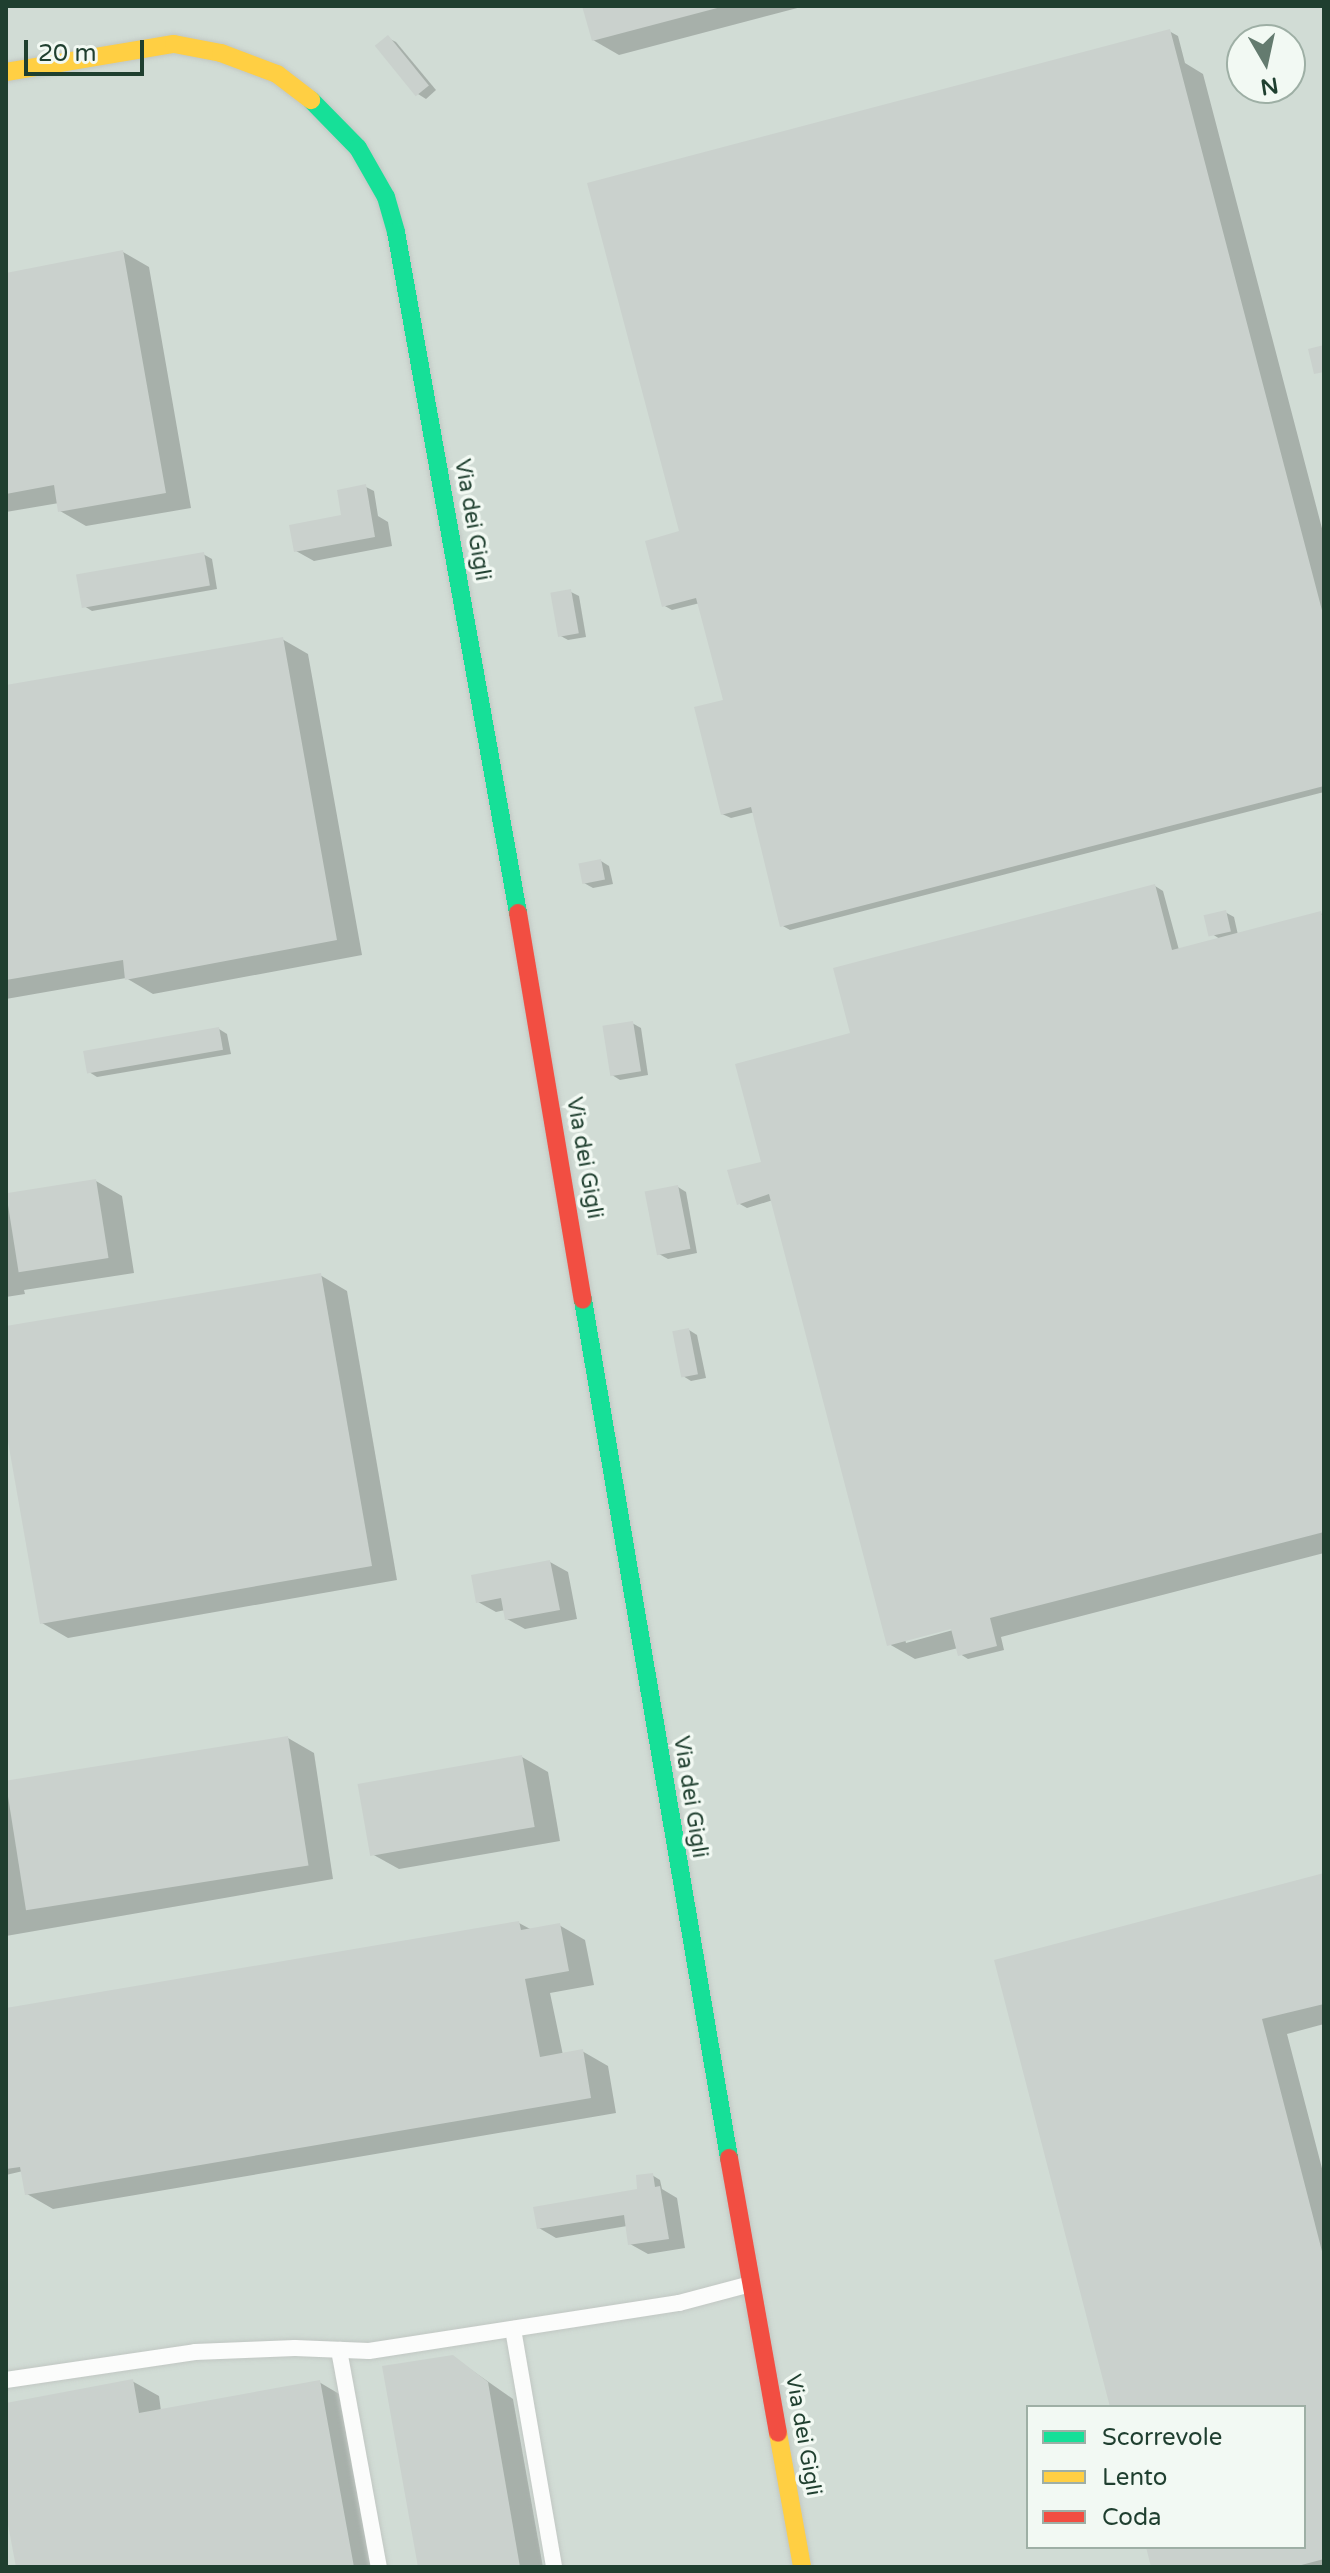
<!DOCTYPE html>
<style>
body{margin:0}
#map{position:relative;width:1330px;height:2573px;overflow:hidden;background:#e4eae6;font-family:"Varela Round",sans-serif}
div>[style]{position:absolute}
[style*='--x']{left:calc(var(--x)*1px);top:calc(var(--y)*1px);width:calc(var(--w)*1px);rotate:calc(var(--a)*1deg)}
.built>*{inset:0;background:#d1dcd5}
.shadow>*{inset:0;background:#0003}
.building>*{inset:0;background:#cad1cd;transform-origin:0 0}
.roads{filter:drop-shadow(0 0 2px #c1c7c3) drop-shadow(0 0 2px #c1c7c3)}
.lane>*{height:16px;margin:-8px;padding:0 8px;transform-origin:8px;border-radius:8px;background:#fbfcfb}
.fast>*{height:18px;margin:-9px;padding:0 9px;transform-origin:9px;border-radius:9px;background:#16e098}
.slow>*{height:18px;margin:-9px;padding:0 9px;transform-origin:9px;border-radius:9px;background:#ffcf43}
.jam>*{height:18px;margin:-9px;padding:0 9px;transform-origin:9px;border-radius:9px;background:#f24e42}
span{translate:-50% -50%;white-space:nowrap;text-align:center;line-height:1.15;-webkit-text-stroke:7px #f2f9f3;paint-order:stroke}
.street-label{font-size:22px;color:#1f3f2f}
.frame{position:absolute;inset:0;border:8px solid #1f3f2f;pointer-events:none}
.legend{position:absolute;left:1026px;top:2405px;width:280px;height:144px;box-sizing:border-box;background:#f2f9f3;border:2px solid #9eafa5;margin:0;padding:10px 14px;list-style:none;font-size:24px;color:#1f3f2f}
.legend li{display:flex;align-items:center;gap:16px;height:40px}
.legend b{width:40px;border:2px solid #9eafa5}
.north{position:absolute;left:1226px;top:24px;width:80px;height:80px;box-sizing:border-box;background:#f2f9f3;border:2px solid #9eafa5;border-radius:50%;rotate:171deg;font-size:22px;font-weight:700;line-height:32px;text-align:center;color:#1f3f2f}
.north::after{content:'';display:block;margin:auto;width:28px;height:36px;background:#647b6f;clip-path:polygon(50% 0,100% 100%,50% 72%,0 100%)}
.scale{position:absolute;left:24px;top:40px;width:120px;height:36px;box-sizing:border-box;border:4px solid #1f3f2f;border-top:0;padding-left:10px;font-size:24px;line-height:28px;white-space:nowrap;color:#1f3f2f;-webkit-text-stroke:6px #f2f9f3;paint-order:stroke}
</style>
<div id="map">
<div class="built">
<div style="clip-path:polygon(evenodd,6px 6px,1324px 6px,1324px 2567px,6px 2567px,6px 6px,1242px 40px,1290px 40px,1290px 88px,1242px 88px,1242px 40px,6px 6px,1028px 2407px,1304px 2407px,1304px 2547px,1028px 2547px,1028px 2407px)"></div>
</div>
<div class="shadow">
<div style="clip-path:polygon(584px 6px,805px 6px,619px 55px,593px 40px)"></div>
<div style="clip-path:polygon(1169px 31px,1178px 36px,1185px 63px,1203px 74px,1324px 536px,1324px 792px,790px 930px,781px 925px,755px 812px,731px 818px,722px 814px,726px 704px,700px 603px,672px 610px,663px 605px,679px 533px)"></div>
<div style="clip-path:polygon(388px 38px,396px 42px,436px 90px,426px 99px,418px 94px)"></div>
<div style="clip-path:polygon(123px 252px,149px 267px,191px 508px,86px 526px,60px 511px,59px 503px,6px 512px,6px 275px)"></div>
<div style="clip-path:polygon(366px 487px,374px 491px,378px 516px,388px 522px,392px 546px,314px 561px,296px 551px,347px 516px)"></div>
<div style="clip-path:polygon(203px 554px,212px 559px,217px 589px,92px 611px,84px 606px)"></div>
<div style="clip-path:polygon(571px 592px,579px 596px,586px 637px,568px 640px,559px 635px)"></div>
<div style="clip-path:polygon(282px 639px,308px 654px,362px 955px,153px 994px,126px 978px,6px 999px,6px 688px)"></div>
<div style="clip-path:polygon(601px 861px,609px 866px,613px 884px,593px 888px,584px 883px)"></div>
<div style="clip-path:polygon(evenodd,1155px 886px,1163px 891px,1179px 950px,1220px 939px,1212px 934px,1225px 912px,1234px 917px,1238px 935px,1320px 913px,1324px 915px,1324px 1553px,1001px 1637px,1004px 1650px,968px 1659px,960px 1654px,958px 1648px,915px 1659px,889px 1644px,773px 1200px,747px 1208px,738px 1203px,856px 1034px,1155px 886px,953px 1626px,953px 1630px,906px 1643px,905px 1639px,953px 1626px)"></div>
<div style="clip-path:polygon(632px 1023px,641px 1028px,648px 1075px,620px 1080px,612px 1075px)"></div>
<div style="clip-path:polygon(219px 1029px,227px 1034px,231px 1054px,97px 1077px,89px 1072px)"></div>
<div style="clip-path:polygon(96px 1181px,122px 1196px,134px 1273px,24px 1290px,25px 1294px,6px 1297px,6px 1195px)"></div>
<div style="clip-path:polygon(678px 1187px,686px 1192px,697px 1253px,668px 1259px,659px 1254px)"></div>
<div style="clip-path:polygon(320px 1275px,347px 1291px,397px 1580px,68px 1638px,42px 1623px,6px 1418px,6px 1328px)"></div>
<div style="clip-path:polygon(689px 1330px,697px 1335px,706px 1378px,691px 1381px,683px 1376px)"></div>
<div style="clip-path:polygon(550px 1562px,568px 1572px,577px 1619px,525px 1629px,507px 1619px,505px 1610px,496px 1612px,478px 1602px)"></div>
<div style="clip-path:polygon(288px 1738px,314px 1753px,333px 1879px,6px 1936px,6px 1787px)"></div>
<div style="clip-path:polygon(522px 1757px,548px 1772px,560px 1841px,399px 1869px,372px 1854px)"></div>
<div style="clip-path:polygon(1324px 1875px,1324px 2024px,1287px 2034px,1324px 2176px,1324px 2567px,1153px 2567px,1148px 2547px,1304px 2547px,1304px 2407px,1112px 2407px,996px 1961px)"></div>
<div style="clip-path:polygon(519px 1923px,532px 1930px,559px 1925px,585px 1940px,594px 1985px,550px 1993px,563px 2055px,582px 2051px,608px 2066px,616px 2113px,53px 2209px,27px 2194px,23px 2171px,6px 2175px,6px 2010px)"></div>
<div style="clip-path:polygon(652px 2175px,660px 2180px,662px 2189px,677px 2198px,685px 2248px,648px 2254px,630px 2244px,627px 2226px,556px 2238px,539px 2228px,643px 2191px)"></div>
<div style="clip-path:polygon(453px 2357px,513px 2399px,543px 2567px,420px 2567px)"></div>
<div style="clip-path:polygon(132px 2381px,159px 2396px,161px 2411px,319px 2382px,346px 2398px,376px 2567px,18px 2567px,6px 2503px,6px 2405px)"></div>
</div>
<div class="building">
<div style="clip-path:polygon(582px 6px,721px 6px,721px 7px,592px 41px)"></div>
<div style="clip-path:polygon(1170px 29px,1324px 618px,1324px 786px,780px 927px,751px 807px,721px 815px,694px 707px,723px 700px,696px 598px,662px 607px,645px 541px,679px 531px,587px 183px)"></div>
<div style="left:388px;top:35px;width:65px;height:17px;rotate:51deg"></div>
<div style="clip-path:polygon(123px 250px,166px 493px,58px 512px,54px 485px,6px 494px,6px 273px)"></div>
<div style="clip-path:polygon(1324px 345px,1324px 372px,1314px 374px,1308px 349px)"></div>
<div style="clip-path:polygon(366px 484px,375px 537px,294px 552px,289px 525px,341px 515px,337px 490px)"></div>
<div style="left:204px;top:552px;width:34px;height:130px;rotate:80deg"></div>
<div style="left:571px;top:589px;width:45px;height:21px;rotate:80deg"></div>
<div style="clip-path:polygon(283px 637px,337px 940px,125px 980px,123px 960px,6px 980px,6px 685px)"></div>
<div style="left:601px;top:859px;width:21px;height:23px;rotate:79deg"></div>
<div style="clip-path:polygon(1155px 884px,1172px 950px,1321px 911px,1324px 924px,1324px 1532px,990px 1618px,997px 1646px,958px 1656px,951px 1629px,887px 1646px,769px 1194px,737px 1205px,727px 1170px,761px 1162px,735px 1064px,850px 1033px,833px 968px)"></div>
<div style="left:1226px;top:910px;width:22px;height:23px;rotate:77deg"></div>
<div style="left:633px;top:1021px;width:51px;height:31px;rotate:81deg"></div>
<div style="left:219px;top:1027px;width:23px;height:138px;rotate:80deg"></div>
<div style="left:96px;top:1179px;width:80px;height:91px;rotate:81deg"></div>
<div style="left:678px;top:1185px;width:65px;height:34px;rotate:79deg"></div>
<div style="clip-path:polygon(321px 1273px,372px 1566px,40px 1624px,6px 1430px,6px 1326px)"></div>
<div style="left:689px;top:1328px;width:47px;height:17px;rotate:79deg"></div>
<div style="clip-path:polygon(550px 1560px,560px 1610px,505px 1620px,501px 1598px,476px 1603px,471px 1575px)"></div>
<div style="left:288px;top:1736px;width:131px;height:286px;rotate:81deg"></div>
<div style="left:522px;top:1755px;width:73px;height:167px;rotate:80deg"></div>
<div style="clip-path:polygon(1324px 1873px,1324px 2004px,1262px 2019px,1324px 2259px,1324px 2559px,1294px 2567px,1151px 2567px,1146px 2547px,1304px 2547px,1304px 2407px,1110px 2407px,994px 1960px)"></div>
<div style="clip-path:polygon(519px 1921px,521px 1930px,560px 1923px,569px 1971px,525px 1979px,540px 2057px,583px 2049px,591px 2098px,25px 2195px,20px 2167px,6px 2169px,6px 2008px)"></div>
<div style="clip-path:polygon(653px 2173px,655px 2187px,660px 2186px,669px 2239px,628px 2245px,624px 2215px,537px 2229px,533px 2207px,637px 2189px,636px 2175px)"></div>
<div style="clip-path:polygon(453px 2355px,488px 2382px,520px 2567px,418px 2567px,382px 2366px)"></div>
<div style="clip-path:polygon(133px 2379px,139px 2413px,320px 2380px,354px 2567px,16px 2567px,6px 2514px,6px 2403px)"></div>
</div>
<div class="roads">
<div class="lane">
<div style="--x:513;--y:2329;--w:242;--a:80.2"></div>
<div style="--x:339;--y:2350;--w:221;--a:79.6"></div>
<div style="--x:6;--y:2380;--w:191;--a:-8.4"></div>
<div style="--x:195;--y:2352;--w:100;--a:-2.3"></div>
<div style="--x:295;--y:2348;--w:74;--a:2.3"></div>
<div style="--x:369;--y:2351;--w:314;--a:-8.8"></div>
<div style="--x:679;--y:2303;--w:74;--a:-14.8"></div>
</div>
<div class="fast">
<div style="--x:311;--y:100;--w:67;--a:45.6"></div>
<div style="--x:358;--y:148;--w:56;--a:60.3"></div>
<div style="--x:386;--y:197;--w:36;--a:74"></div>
<div style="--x:396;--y:232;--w:692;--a:79.84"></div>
<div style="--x:583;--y:1300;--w:870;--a:80.34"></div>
</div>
<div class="slow">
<div style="--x:6;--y:72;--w:170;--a:-9.5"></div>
<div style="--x:174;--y:44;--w:48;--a:10.8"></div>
<div style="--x:221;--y:53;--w:60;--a:20.6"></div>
<div style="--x:277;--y:74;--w:43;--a:37.4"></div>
<div style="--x:778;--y:2433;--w:136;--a:79.8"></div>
</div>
<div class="jam">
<div style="--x:518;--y:913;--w:392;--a:80.5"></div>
<div style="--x:729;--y:2158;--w:279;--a:79.9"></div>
</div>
</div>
<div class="street-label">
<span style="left:472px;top:520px;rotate:80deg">Via dei Gigli</span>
<span style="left:584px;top:1158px;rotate:80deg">Via dei Gigli</span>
<span style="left:690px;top:1797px;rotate:81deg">Via dei Gigli</span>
<span style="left:803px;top:2435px;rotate:80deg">Via dei Gigli</span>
</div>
<div class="frame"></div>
<ul class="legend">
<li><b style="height:10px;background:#16e098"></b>Scorrevole</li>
<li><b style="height:10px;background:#ffcf43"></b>Lento</li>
<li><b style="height:10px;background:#f24e42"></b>Coda</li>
</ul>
<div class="north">N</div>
<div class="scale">20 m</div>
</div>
